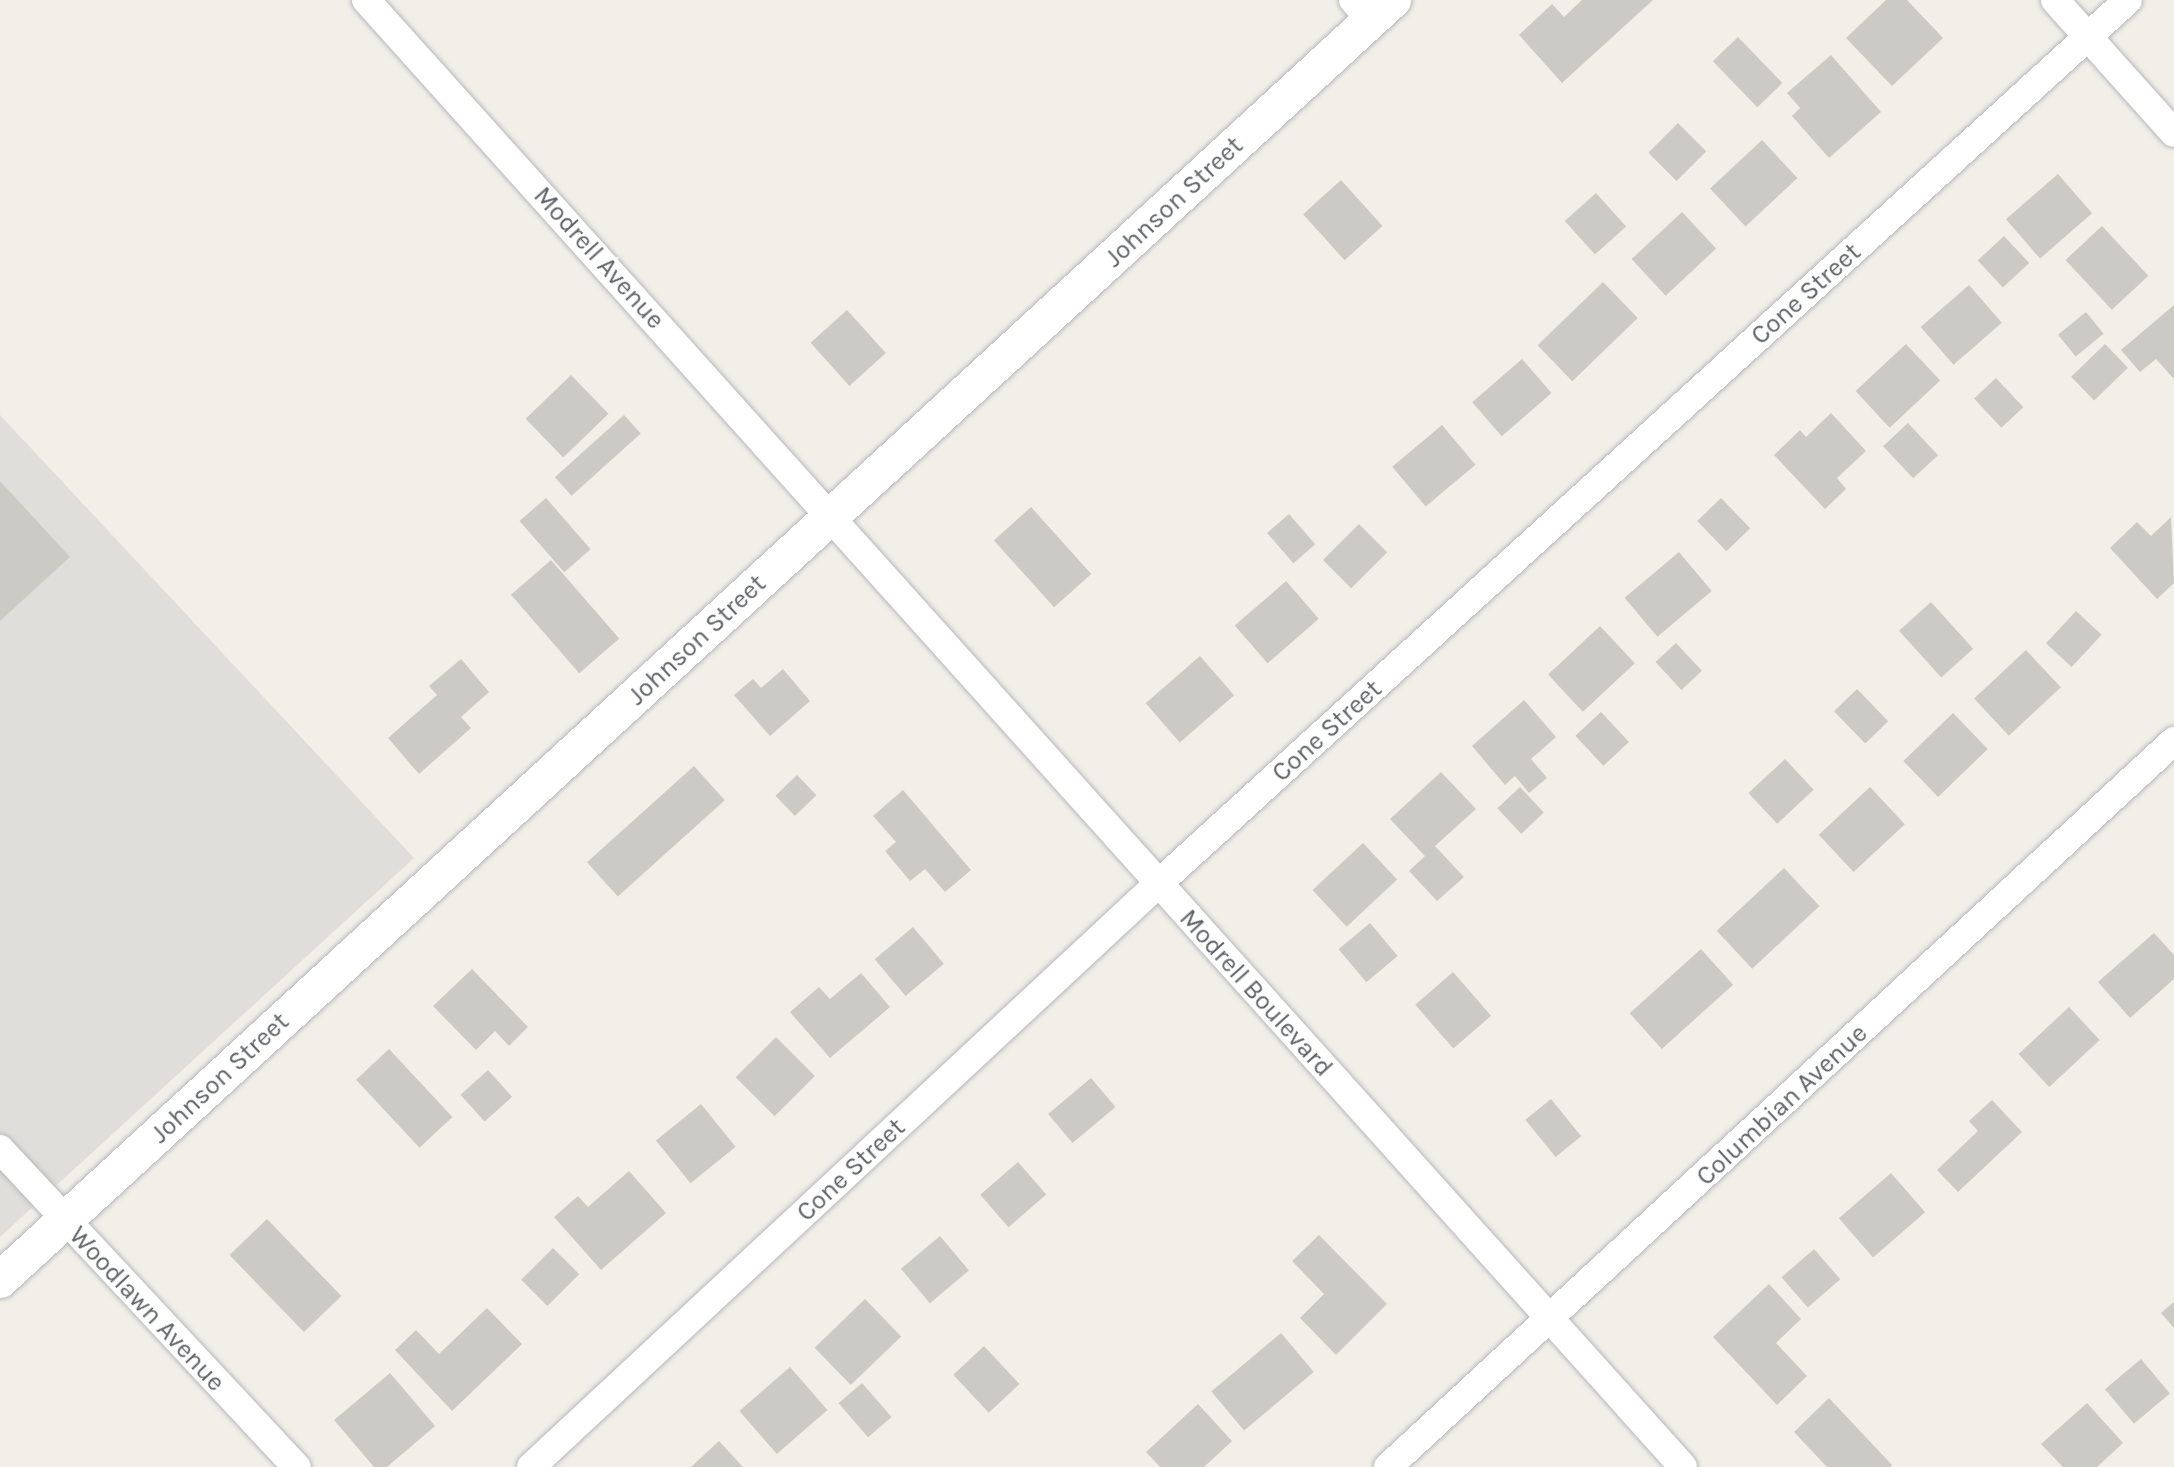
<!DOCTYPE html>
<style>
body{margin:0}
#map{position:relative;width:2174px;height:1467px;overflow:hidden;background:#f1efe8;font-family:Karla,sans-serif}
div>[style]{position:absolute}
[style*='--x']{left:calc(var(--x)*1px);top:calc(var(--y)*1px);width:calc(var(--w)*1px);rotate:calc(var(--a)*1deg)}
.industrial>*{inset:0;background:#e0deda}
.building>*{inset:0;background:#cccac5;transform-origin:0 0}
.roads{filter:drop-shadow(0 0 2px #b5b8bc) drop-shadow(0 0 2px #b5b8bc)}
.minor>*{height:28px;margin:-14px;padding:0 14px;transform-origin:14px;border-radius:14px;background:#fff}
.tertiary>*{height:36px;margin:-18px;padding:0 18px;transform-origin:18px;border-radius:18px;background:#fff}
span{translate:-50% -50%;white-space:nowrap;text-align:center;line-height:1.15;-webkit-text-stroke:6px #fff;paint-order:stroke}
.street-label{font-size:26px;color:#5f6368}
</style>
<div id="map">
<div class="industrial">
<div style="clip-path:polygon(0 415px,414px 858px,0 1237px)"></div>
</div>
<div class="building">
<div style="clip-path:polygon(1582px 0,1653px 0,1562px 83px,1519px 35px,1552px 4px,1564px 17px)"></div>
<div style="clip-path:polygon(1886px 0,1907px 0,1943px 38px,1892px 86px,1846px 38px)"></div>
<div style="left:1738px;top:37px;width:64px;height:35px;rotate:46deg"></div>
<div style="clip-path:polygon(1831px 55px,1881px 112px,1829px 158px,1792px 116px,1800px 108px,1787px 93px)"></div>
<div style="left:1678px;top:123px;width:40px;height:42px;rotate:45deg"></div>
<div style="left:1762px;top:140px;width:52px;height:71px;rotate:47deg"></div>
<div style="left:2058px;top:174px;width:52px;height:69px;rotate:49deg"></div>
<div style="left:1341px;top:180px;width:62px;height:51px;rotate:48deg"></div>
<div style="left:1596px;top:193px;width:45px;height:42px;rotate:48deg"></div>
<div style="left:1682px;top:212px;width:50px;height:69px;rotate:47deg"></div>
<div style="left:2102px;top:226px;width:68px;height:50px;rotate:47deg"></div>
<div style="left:2004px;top:236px;width:37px;height:36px;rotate:47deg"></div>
<div style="left:1603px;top:282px;width:50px;height:91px;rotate:46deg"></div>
<div style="left:1969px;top:285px;width:50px;height:64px;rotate:49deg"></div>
<div style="clip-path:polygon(2174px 305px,2174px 379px,2156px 359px,2140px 372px,2121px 350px)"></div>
<div style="left:847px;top:310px;width:58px;height:49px;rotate:48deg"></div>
<div style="left:2086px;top:312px;width:28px;height:36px;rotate:51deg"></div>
<div style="left:1906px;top:344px;width:50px;height:69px;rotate:47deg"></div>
<div style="left:2105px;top:344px;width:33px;height:47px;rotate:46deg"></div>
<div style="left:1522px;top:359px;width:45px;height:66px;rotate:49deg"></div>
<div style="left:571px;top:375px;width:54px;height:63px;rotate:46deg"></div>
<div style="left:1996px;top:378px;width:40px;height:30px;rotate:47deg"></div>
<div style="clip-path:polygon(1831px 413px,1866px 451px,1837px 478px,1846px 489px,1825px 509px,1774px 455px,1800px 430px,1806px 437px)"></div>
<div style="left:624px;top:415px;width:25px;height:93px;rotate:48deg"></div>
<div style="left:1908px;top:423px;width:44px;height:34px;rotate:47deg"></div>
<div style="left:1442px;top:425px;width:52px;height:65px;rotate:50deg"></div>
<div style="clip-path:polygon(0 481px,70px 557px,0 621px)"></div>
<div style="left:546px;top:498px;width:68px;height:35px;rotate:49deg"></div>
<div style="left:1721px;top:498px;width:42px;height:33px;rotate:46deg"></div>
<div style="left:1031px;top:507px;width:90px;height:50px;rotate:48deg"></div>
<div style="left:1289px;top:514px;width:40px;height:29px;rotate:49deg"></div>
<div style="clip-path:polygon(2171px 517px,2174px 583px,2157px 599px,2110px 548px,2137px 522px,2151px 536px)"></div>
<div style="left:1359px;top:524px;width:40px;height:51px;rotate:45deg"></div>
<div style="left:1679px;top:552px;width:51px;height:71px;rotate:50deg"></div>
<div style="left:551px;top:560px;width:104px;height:53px;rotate:49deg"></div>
<div style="left:1286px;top:581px;width:50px;height:68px;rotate:49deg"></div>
<div style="left:1931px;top:602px;width:63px;height:43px;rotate:48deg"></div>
<div style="left:2076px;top:611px;width:35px;height:44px;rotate:43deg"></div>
<div style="left:1600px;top:626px;width:51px;height:71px;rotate:47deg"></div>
<div style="left:1676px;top:643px;width:38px;height:28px;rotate:47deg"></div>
<div style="left:2026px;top:650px;width:51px;height:71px;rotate:47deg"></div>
<div style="left:1200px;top:656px;width:52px;height:72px;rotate:49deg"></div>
<div style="clip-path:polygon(461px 659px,489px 692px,461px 717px,471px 728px,419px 774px,388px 738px,437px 695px,429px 686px)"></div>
<div style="clip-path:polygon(783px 669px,810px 701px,770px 736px,734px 695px,753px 679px,761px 688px)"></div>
<div style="left:1857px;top:689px;width:45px;height:32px;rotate:46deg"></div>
<div style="clip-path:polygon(1524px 700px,1556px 737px,1531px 759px,1547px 778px,1529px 793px,1515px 776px,1505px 785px,1472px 746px)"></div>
<div style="left:1601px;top:712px;width:41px;height:35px;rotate:47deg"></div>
<div style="left:1953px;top:713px;width:50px;height:69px;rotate:46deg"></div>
<div style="left:1785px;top:759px;width:42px;height:50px;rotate:47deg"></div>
<div style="left:694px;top:766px;width:46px;height:144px;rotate:48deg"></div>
<div style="clip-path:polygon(1441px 772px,1476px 809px,1435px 846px,1464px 877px,1437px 901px,1409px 871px,1425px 856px,1390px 819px)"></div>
<div style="left:797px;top:775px;width:28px;height:30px;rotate:46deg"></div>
<div style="left:1520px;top:787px;width:35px;height:31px;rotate:47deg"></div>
<div style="left:1870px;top:787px;width:51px;height:70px;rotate:47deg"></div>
<div style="clip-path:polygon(903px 790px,971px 870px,945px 892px,925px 869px,910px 881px,885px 851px,896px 842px,873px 816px)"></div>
<div style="left:1363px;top:843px;width:50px;height:69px;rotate:47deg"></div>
<div style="left:1784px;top:868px;width:52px;height:92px;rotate:47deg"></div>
<div style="left:1370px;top:923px;width:43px;height:41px;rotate:50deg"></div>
<div style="left:913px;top:927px;width:48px;height:50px;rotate:50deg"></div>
<div style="clip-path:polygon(2154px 933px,2174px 955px,2174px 979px,2130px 1018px,2098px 982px)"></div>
<div style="left:1701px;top:949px;width:48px;height:96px;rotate:48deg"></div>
<div style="clip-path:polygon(472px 969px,528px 1027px,509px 1046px,495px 1031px,476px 1050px,433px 1006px)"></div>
<div style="left:1453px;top:972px;width:58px;height:50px;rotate:49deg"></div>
<div style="clip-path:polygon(861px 973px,890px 1007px,830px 1058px,790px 1012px,819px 987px,830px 999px)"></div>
<div style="left:2069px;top:1007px;width:45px;height:69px;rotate:47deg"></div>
<div style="left:776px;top:1037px;width:55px;height:57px;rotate:45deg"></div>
<div style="left:389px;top:1049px;width:93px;height:45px;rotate:47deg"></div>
<div style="left:488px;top:1070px;width:36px;height:37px;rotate:48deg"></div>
<div style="left:1091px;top:1078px;width:38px;height:56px;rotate:50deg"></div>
<div style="left:1551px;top:1099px;width:48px;height:33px;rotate:51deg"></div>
<div style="clip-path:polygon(1992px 1100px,2022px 1132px,1958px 1192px,1937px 1170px,1978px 1131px,1969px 1121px)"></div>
<div style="left:701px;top:1104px;width:55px;height:58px;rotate:51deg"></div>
<div style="left:1018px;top:1162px;width:43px;height:50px;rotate:49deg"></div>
<div style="clip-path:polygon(629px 1171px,666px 1213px,601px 1270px,554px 1217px,578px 1196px,588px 1207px)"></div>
<div style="left:1891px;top:1173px;width:52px;height:69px;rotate:49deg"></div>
<div style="left:267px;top:1219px;width:107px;height:52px;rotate:46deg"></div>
<div style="clip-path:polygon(1319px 1235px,1387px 1304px,1336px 1355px,1300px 1318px,1324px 1294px,1292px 1261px)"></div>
<div style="left:940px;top:1236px;width:45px;height:51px;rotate:50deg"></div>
<div style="left:553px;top:1248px;width:37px;height:45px;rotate:45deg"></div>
<div style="left:1814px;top:1249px;width:40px;height:43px;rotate:49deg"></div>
<div style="clip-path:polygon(1769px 1284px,1801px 1319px,1776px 1343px,1807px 1376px,1777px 1405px,1713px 1337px)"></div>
<div style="left:865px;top:1299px;width:52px;height:70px;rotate:46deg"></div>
<div style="clip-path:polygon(2174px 1302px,2174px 1328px,2161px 1313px)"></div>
<div style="clip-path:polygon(487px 1308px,522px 1344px,452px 1411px,395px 1350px,416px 1330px,439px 1354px)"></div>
<div style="left:1281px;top:1333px;width:51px;height:91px;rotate:50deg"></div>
<div style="left:984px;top:1346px;width:52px;height:42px;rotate:47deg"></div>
<div style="left:2141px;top:1359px;width:45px;height:47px;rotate:50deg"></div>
<div style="left:790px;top:1367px;width:57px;height:67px;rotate:49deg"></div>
<div style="clip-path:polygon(390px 1373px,435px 1426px,387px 1467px,374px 1467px,334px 1420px)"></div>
<div style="left:862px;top:1383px;width:45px;height:31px;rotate:49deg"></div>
<div style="clip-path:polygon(1829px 1398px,1892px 1465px,1890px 1467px,1827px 1467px,1794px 1432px)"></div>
<div style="clip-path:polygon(2087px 1403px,2123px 1443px,2097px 1467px,2063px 1467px,2041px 1444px)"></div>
<div style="clip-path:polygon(1198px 1404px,1232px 1441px,1204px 1467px,1160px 1467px,1146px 1452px)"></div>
<div style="clip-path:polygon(719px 1441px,743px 1467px,691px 1467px)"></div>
</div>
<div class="roads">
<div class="minor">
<div style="--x:366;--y:0;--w:1971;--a:48.08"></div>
<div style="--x:1353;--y:0;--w:27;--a:48"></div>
<div style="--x:2055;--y:0;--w:178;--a:48.2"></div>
<div style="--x:0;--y:1149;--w:435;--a:47"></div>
<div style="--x:531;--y:1467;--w:856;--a:-42.92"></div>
<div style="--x:1158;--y:884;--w:1312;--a:-42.34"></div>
<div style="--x:1388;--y:1467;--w:1070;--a:-42.73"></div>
</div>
<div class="tertiary">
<div style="--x:0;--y:1280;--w:1892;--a:-42.58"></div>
</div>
</div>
<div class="street-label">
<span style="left:1174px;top:202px;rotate:-43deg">Johnson Street</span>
<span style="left:599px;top:258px;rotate:48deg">Modrell Avenue</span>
<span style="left:1806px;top:294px;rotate:-42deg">Cone Street</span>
<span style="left:697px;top:640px;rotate:-43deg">Johnson Street</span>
<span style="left:1327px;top:731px;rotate:-42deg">Cone Street</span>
<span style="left:1256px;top:993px;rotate:48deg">Modrell Boulevard</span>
<span style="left:220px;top:1078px;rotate:-43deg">Johnson Street</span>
<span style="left:1782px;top:1105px;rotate:-43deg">Columbian Avenue</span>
<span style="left:851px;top:1170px;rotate:-43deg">Cone Street</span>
<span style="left:147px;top:1309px;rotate:47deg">Woodlawn Avenue</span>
</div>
</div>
